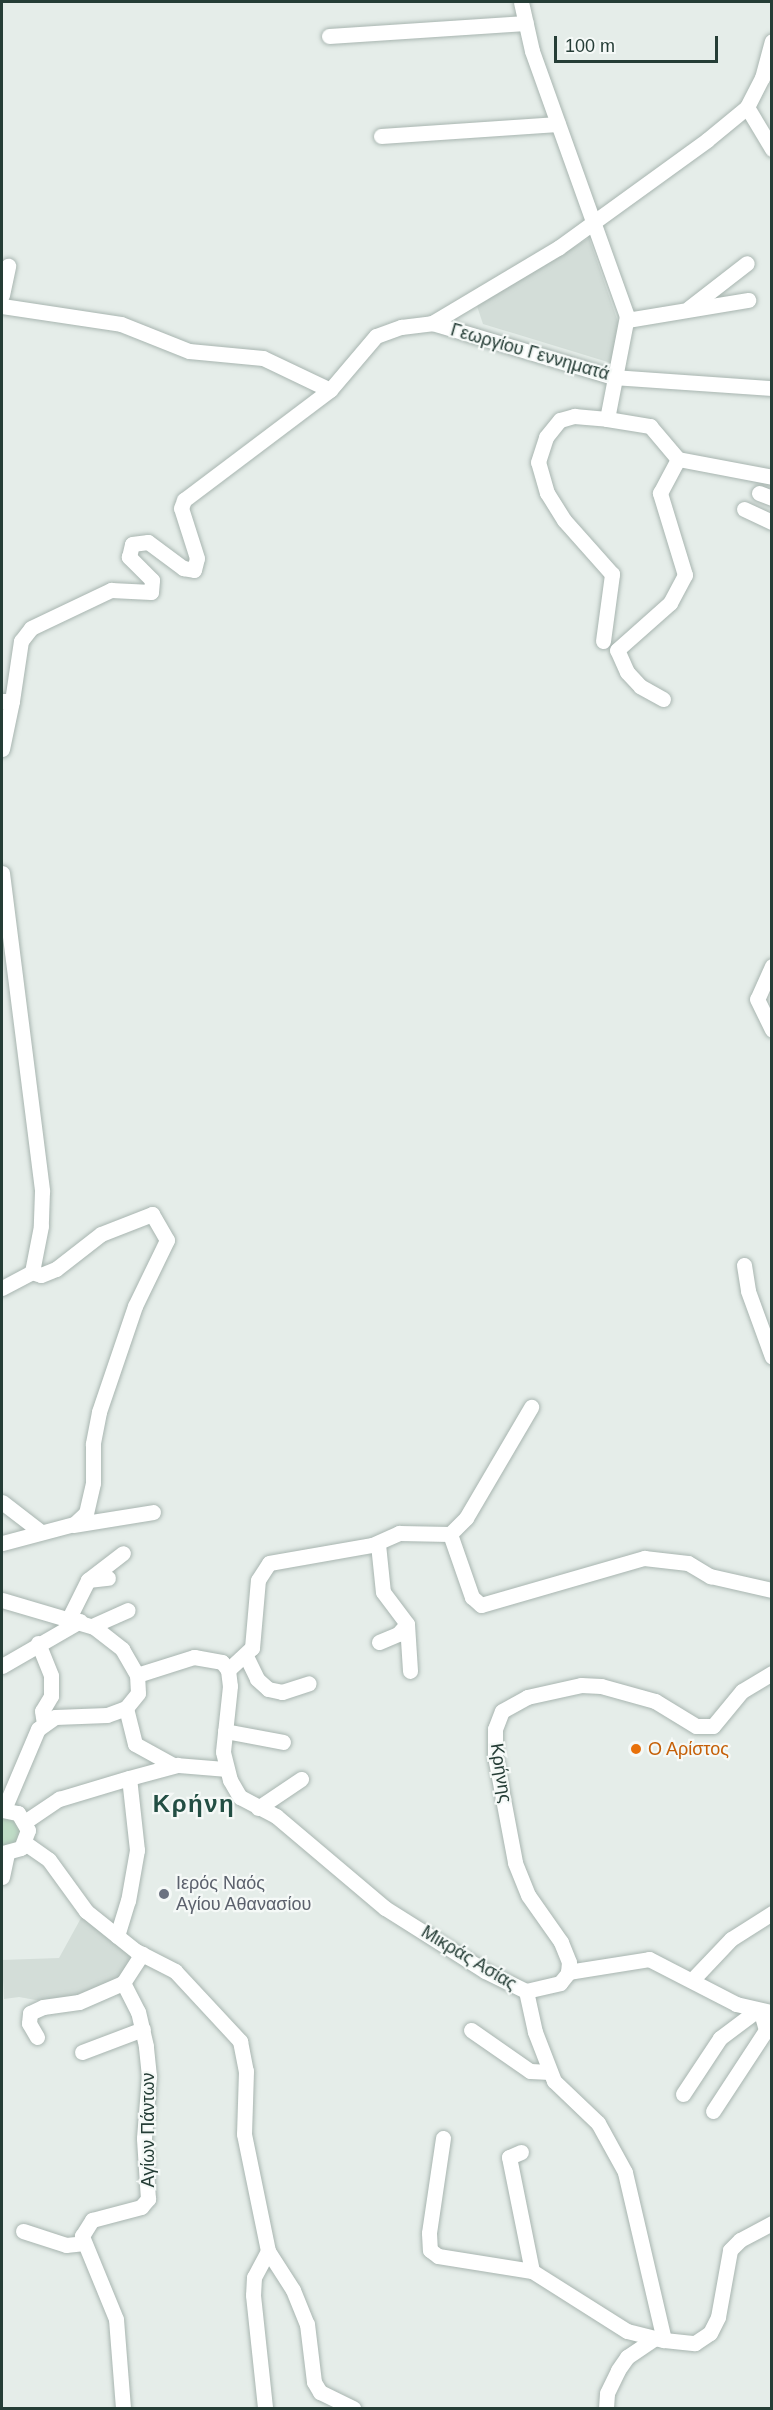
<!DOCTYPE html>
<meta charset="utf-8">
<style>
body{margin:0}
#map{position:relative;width:773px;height:2410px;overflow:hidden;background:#e5ede9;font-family:Arial,sans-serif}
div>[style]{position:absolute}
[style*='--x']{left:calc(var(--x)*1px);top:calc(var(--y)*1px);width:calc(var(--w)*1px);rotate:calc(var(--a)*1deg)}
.built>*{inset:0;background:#d3ddd8}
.green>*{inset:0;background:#bfdcc6}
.roads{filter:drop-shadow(0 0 2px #a8b5b0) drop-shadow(0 0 2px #a8b5b0)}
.minor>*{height:15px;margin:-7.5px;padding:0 7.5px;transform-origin:7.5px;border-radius:7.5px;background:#fff}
.dots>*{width:16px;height:16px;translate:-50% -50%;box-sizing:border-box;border:3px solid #f5f9f7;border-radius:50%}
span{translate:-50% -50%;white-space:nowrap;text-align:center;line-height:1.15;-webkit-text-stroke:4.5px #f5f9f7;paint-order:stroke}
.street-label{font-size:18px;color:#253d36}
.food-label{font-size:18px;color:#c56008}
.left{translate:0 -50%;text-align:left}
.worship-label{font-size:18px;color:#5b616d}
.district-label{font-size:24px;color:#224e43;font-weight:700;letter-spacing:1.5px}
.frame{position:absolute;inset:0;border:3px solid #253d36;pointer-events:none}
.scale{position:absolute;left:554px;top:36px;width:164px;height:27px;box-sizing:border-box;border:3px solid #253d36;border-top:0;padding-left:8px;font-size:18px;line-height:21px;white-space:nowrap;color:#253d36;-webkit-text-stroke:4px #f5f9f7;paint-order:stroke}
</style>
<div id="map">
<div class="built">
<div style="clip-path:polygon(589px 238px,619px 325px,611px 363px,483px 324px,477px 306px)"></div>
<div style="clip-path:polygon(86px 1909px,139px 1951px,117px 1983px,86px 1999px,47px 2002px,19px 1997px,4px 1999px,2px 1960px,59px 1958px)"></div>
</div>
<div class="green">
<div style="clip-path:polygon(2px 1814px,14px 1815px,25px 1839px,5px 1847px,2px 1845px)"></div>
</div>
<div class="roads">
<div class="minor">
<div style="--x:521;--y:2;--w:50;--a:77.3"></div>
<div style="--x:532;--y:51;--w:282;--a:70.3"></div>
<div style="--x:627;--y:316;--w:105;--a:101"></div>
<div style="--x:607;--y:419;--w:44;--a:9.2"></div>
<div style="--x:650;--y:426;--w:43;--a:49.7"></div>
<div style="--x:678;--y:459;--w:96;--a:10.8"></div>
<div style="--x:329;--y:36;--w:197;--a:-3.8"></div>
<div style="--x:747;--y:107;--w:49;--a:59.2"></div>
<div style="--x:381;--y:136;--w:177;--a:-3.9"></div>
<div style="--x:2;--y:295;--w:30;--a:-78"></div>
<div style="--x:2;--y:306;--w:120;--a:8.6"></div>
<div style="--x:121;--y:324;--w:73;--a:21.7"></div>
<div style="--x:189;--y:351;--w:74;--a:5.4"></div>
<div style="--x:263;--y:358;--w:74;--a:25.5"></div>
<div style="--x:330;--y:390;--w:71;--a:-49.6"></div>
<div style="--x:376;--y:336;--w:27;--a:-20"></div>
<div style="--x:401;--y:327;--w:31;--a:-7"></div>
<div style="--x:432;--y:323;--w:147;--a:-30.8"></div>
<div style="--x:558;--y:248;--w:184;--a:-35.9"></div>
<div style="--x:707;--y:140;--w:52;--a:-39.5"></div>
<div style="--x:747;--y:107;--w:33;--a:-63"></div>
<div style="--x:762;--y:78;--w:38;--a:-75"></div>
<div style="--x:689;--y:308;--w:73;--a:-37.8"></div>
<div style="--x:627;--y:320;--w:123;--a:-9.4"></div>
<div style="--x:432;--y:323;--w:189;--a:16.6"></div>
<div style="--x:613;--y:377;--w:159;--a:4"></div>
<div style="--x:759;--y:493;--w:14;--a:21"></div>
<div style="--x:744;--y:509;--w:31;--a:25"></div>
<div style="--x:603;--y:641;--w:68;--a:-82.3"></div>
<div style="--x:612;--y:574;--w:72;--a:-131.6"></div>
<div style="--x:564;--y:520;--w:32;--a:-122"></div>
<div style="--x:547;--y:493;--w:32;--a:-106"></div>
<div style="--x:538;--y:462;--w:26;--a:-72"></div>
<div style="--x:546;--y:437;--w:22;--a:-51"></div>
<div style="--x:560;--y:420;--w:15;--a:-16"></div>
<div style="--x:574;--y:416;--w:33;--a:5"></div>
<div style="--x:663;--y:699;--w:26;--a:-151"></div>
<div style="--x:640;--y:686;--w:19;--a:-133"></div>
<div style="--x:627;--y:672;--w:24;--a:-114"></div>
<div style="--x:617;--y:650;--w:71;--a:-41.6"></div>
<div style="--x:670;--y:603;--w:32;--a:-62"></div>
<div style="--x:685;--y:575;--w:86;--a:-107"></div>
<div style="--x:660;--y:493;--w:38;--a:-62"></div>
<div style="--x:2;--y:701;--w:10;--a:0"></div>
<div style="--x:12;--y:701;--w:61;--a:-81.5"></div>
<div style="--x:21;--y:641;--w:16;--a:-52"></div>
<div style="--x:31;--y:628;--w:89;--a:-25.4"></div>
<div style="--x:111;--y:590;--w:40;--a:2.9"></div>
<div style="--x:151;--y:592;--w:12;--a:-85"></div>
<div style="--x:152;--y:580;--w:33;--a:-135"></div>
<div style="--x:129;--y:557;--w:13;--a:-77"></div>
<div style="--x:132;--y:544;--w:16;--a:-7"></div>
<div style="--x:148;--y:542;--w:44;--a:36.6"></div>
<div style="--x:183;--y:568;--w:11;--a:10"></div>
<div style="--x:194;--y:570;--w:12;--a:-76"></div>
<div style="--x:197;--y:558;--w:52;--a:-107.7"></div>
<div style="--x:181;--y:508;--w:9;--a:-69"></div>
<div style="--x:184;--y:500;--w:183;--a:-37"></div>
<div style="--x:2;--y:749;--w:49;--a:-78.2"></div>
<div style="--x:2;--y:873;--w:321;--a:82.8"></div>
<div style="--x:42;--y:1191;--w:35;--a:92"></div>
<div style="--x:41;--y:1226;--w:47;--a:101.1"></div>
<div style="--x:772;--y:966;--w:36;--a:114"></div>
<div style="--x:757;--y:999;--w:34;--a:64"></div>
<div style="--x:744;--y:1265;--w:26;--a:81"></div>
<div style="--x:748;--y:1291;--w:70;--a:70"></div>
<div style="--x:2;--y:1288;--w:34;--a:-28"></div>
<div style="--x:32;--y:1272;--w:9;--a:18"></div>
<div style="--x:41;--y:1275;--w:16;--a:-22"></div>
<div style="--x:56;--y:1269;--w:57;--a:-37.9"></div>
<div style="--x:101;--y:1234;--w:55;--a:-21.4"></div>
<div style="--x:152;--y:1214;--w:30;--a:60"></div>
<div style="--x:167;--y:1240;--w:73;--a:115.9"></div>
<div style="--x:135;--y:1306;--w:112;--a:108.8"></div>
<div style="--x:99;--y:1412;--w:33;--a:101"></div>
<div style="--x:93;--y:1444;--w:39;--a:90"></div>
<div style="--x:93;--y:1483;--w:31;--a:103"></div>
<div style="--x:86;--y:1513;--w:16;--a:137"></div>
<div style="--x:74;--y:1524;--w:74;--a:165.2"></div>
<div style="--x:2;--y:1502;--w:49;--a:37.6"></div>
<div style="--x:73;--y:1525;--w:81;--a:-9.2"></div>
<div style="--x:450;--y:1534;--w:23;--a:-45"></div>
<div style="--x:466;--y:1518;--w:129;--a:-59.6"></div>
<div style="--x:378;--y:1544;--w:48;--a:84.1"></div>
<div style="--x:383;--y:1592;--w:40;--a:53"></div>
<div style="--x:407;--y:1624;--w:47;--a:86.3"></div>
<div style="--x:88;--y:1580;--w:44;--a:-37.6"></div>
<div style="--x:2;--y:1600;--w:96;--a:16.4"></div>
<div style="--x:94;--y:1627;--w:36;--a:38"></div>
<div style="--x:122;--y:1649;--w:30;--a:60"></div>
<div style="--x:137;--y:1675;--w:60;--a:-17.5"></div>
<div style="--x:194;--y:1657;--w:28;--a:10"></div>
<div style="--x:222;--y:1662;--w:10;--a:53"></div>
<div style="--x:228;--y:1670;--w:16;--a:83"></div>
<div style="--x:230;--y:1686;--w:66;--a:96.1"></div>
<div style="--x:223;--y:1752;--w:29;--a:76"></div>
<div style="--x:230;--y:1780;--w:20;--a:60"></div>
<div style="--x:240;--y:1797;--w:41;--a:27.8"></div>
<div style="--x:276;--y:1816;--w:143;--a:40.2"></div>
<div style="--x:385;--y:1908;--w:118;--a:32.2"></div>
<div style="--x:485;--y:1971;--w:46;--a:26"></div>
<div style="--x:526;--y:1991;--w:35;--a:-13"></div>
<div style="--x:560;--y:1983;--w:13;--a:-51"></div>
<div style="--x:568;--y:1973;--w:11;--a:-85"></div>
<div style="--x:569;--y:1962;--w:22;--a:-112"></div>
<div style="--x:561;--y:1942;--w:57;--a:-125.1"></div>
<div style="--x:528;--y:1895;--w:35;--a:-112"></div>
<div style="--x:515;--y:1862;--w:108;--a:-100.7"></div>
<div style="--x:495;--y:1756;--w:27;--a:-90"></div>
<div style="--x:495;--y:1729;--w:19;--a:-69"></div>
<div style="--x:502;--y:1711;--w:29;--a:-29"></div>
<div style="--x:527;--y:1697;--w:55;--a:-12.5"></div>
<div style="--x:581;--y:1685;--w:20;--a:3"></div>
<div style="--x:601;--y:1686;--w:56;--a:15.5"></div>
<div style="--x:655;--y:1701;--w:48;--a:31.4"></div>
<div style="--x:696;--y:1726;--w:17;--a:0"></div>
<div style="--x:713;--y:1726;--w:45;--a:-50.4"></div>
<div style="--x:742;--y:1691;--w:35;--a:-31"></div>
<div style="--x:69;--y:1618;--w:42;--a:-63.4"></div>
<div style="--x:88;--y:1580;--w:20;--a:-6"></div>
<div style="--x:92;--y:1626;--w:39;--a:-24"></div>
<div style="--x:379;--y:1642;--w:21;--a:-23"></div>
<div style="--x:398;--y:1634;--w:13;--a:-48"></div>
<div style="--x:38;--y:1643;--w:35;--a:68"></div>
<div style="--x:51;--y:1676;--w:20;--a:90"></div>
<div style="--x:51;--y:1696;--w:17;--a:121"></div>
<div style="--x:42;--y:1711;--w:12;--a:81"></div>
<div style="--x:246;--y:1656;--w:25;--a:64"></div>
<div style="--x:257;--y:1679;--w:15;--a:42"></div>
<div style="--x:268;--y:1689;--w:14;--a:12"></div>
<div style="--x:282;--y:1692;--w:28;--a:-18"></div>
<div style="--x:2;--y:1666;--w:90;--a:-30"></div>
<div style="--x:228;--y:1670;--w:33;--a:-43"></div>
<div style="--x:252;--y:1648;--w:68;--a:-85"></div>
<div style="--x:258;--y:1580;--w:20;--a:-57"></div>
<div style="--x:269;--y:1563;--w:105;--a:-9.9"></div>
<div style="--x:372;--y:1545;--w:30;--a:-24"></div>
<div style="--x:399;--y:1533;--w:51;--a:1.1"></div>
<div style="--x:450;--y:1534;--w:67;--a:70.8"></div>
<div style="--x:472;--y:1597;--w:12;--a:42"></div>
<div style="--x:481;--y:1605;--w:170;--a:-16.1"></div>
<div style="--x:644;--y:1558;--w:44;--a:6.5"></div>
<div style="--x:688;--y:1563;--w:26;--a:31"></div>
<div style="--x:710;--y:1576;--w:64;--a:12.7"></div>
<div style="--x:126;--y:1708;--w:37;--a:76"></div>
<div style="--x:135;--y:1744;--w:43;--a:28.9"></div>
<div style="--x:225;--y:1731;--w:59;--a:10.7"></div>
<div style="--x:258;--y:1808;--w:52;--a:-34"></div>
<div style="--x:4;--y:1809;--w:87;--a:-67"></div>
<div style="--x:38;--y:1729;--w:21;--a:-35"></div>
<div style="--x:55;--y:1717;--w:52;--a:-2.2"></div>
<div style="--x:107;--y:1715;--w:20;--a:-20"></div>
<div style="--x:126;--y:1708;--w:19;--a:-51"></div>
<div style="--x:138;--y:1693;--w:18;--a:-93"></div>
<div style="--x:2;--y:1810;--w:16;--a:11"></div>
<div style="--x:18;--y:1813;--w:20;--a:60"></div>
<div style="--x:28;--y:1830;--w:19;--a:111"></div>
<div style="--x:21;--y:1848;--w:20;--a:165"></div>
<div style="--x:26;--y:1821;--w:40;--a:-34"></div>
<div style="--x:59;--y:1799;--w:73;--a:-16.7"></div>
<div style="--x:25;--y:1843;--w:29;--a:35"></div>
<div style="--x:49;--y:1860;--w:63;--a:54"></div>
<div style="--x:86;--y:1911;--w:64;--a:38.7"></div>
<div style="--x:136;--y:1951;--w:44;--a:27.1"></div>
<div style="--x:175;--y:1971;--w:96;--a:47.1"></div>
<div style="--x:240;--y:2041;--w:31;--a:79"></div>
<div style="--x:246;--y:2071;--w:63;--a:91.8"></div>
<div style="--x:244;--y:2134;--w:119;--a:78.4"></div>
<div style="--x:268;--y:2251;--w:30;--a:118"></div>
<div style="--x:254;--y:2277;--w:18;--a:93"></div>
<div style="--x:253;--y:2295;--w:114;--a:83.9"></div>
<div style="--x:2;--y:1877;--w:25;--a:-78"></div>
<div style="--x:117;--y:1936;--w:37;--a:-73"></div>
<div style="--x:128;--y:1901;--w:52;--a:-80"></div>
<div style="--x:137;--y:1850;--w:72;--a:-96.3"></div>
<div style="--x:129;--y:1778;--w:50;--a:-15.2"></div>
<div style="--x:177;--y:1765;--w:49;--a:4.7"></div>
<div style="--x:568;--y:1972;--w:82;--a:-9.1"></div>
<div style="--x:649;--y:1959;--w:98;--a:27.3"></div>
<div style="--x:736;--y:2004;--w:37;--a:13"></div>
<div style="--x:693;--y:1979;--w:55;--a:-46.5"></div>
<div style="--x:731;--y:1939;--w:49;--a:-32.4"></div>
<div style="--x:471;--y:2030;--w:72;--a:34.8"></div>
<div style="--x:530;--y:2071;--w:20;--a:3"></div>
<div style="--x:37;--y:2037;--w:16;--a:-120"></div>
<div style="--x:29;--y:2023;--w:10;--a:-84"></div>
<div style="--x:30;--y:2013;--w:14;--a:-25"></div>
<div style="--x:43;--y:2007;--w:36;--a:-8"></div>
<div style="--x:79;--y:2002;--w:48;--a:-23.4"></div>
<div style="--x:82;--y:2052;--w:65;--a:-20.7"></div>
<div style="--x:683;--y:2094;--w:67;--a:-56.5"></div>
<div style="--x:720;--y:2038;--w:45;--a:-36.9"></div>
<div style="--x:713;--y:2111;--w:97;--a:-56.8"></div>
<div style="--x:766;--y:2030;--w:19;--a:-106"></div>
<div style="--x:443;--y:2138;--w:96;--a:98.4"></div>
<div style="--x:429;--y:2233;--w:17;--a:87"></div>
<div style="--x:430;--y:2250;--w:10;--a:37"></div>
<div style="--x:438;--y:2256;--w:95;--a:9.1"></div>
<div style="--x:532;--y:2271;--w:112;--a:32.3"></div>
<div style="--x:627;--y:2331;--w:38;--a:14"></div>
<div style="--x:664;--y:2340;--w:172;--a:-103.1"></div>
<div style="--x:625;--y:2172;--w:56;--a:-118.9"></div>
<div style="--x:598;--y:2123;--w:61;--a:-136.3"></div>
<div style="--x:554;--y:2081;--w:53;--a:-111.2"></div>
<div style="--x:535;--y:2032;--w:42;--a:-102.4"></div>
<div style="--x:521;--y:2152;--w:13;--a:157"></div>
<div style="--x:509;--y:2157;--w:116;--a:78.6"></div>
<div style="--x:23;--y:2231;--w:45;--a:18"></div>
<div style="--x:66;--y:2245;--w:18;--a:-6"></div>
<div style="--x:268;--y:2251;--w:46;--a:57.3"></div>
<div style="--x:293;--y:2290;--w:37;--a:68"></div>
<div style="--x:307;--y:2324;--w:58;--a:83.1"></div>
<div style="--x:314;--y:2382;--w:12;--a:59"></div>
<div style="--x:320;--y:2392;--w:37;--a:26"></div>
<div style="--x:664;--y:2340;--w:31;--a:6"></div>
<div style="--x:695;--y:2343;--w:18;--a:-34"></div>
<div style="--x:710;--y:2333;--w:18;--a:-63"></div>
<div style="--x:718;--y:2317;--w:68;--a:-79.8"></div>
<div style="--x:730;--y:2250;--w:14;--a:-45"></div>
<div style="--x:740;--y:2240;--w:36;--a:-28"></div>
<div style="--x:123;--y:2408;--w:89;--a:-94.5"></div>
<div style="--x:116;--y:2319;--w:90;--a:-112.3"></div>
<div style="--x:82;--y:2236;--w:19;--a:-58"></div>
<div style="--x:92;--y:2220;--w:51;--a:-14.9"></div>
<div style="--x:141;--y:2207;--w:11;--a:-49"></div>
<div style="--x:148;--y:2199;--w:61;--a:-93.8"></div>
<div style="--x:144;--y:2138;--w:62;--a:-85.4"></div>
<div style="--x:149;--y:2076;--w:30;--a:-96"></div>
<div style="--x:146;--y:2046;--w:35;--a:-103"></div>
<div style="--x:138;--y:2012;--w:33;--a:-117"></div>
<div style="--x:123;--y:1983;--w:35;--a:-57"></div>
<div style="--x:606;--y:2408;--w:15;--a:-86"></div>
<div style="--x:607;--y:2393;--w:25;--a:-64"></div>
<div style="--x:618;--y:2370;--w:16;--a:-55"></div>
<div style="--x:627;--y:2357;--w:32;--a:-34"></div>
</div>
</div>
<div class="dots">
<div style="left:636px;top:1749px;background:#e8710a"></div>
<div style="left:164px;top:1894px;background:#6b7280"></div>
</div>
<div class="street-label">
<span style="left:530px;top:352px;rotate:16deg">Γεωργίου Γεννηματά</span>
<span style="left:501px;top:1773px;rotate:81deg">Κρήνης</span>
<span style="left:469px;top:1958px;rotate:31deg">Μικράς Ασίας</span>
<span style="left:148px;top:2130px;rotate:-90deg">Αγίων Πάντων</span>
</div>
<div class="food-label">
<span class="left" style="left:648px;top:1749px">Ο Αρίστος</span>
</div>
<div class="worship-label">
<span class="left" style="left:176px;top:1894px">Ιερός Ναός<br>Αγίου Αθανασίου</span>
</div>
<div class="district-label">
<span style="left:194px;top:1804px">Κρήνη</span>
</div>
<div class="frame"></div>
<div class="scale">100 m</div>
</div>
